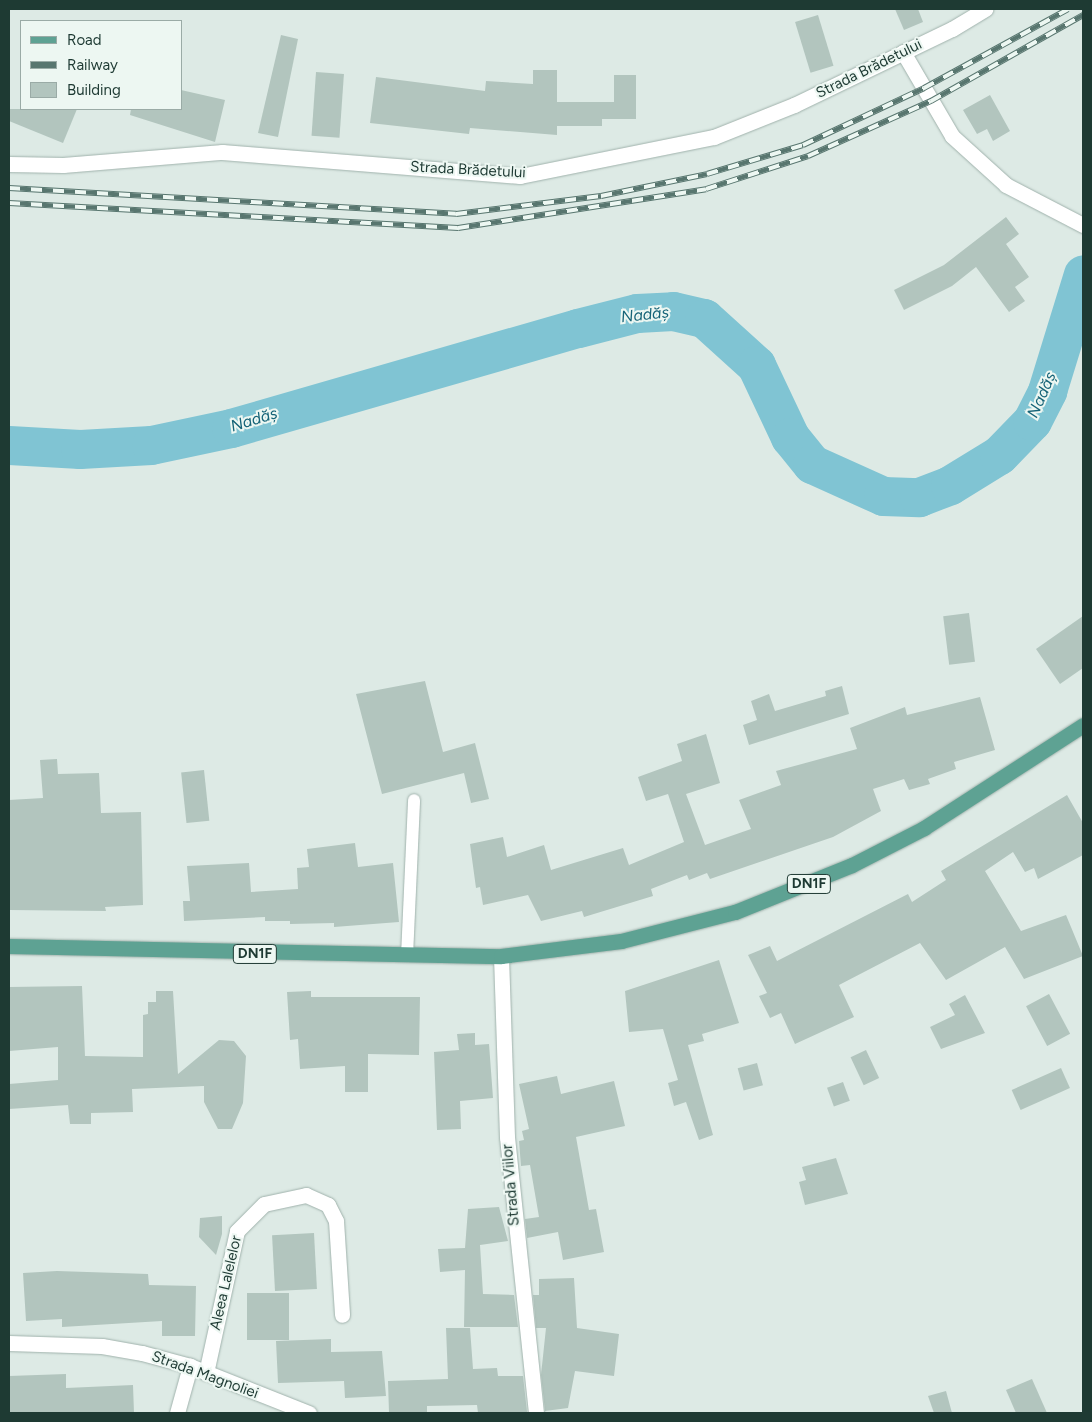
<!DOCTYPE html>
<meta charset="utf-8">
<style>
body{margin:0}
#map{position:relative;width:1092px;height:1422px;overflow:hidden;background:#ddeae5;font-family:Figtree,sans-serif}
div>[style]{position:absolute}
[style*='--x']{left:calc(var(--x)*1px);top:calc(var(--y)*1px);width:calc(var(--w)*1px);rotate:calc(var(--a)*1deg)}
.river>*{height:39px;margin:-19.5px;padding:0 19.5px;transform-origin:19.5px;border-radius:19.5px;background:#80c4d3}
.building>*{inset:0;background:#b2c5be;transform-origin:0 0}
.roads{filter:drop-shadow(0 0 1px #a0b2ac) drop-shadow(0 0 1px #a0b2ac)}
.lane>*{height:12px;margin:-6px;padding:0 6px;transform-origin:6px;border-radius:6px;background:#fff}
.street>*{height:15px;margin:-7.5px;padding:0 7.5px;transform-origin:7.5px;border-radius:7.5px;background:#fff}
.primary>*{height:15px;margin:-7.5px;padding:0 7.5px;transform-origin:7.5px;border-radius:7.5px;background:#5ea293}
.rail>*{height:5.5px;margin-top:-2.75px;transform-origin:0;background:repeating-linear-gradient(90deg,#edf7f2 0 11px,#58766f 0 22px);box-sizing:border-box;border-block:1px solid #58766f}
span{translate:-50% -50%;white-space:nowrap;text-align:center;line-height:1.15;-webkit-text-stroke:4px #edf7f2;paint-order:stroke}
.shield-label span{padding:1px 4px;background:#edf7f2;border:1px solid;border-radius:4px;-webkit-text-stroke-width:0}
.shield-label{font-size:14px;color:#1e3a33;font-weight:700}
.street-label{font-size:15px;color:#1e3a33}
.water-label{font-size:16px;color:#166478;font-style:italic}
.frame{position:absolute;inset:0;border:10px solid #1e3a33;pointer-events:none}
.legend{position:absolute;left:20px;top:20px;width:162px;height:90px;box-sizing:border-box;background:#edf7f2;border:1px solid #9aaba6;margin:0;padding:6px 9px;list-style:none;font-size:15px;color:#1e3a33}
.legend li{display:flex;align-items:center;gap:10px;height:25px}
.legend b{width:25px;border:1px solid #9aaba6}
</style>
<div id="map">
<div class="river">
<div style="--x:9;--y:445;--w:71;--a:3.2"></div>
<div style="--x:80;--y:449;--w:71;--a:-3.2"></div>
<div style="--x:151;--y:445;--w:82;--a:-12"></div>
<div style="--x:231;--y:428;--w:361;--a:-16.1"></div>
<div style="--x:578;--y:328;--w:61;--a:-14.3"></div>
<div style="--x:637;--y:313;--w:36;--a:-3"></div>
<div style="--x:673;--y:311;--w:32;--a:13"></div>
<div style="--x:704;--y:318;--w:70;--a:42.1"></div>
<div style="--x:756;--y:365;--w:80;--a:64.7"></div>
<div style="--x:790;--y:437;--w:35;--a:51"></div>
<div style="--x:812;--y:464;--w:78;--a:24.3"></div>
<div style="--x:883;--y:496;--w:36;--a:2"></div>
<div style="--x:919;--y:497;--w:33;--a:-21"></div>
<div style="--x:950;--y:485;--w:57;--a:-31.5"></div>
<div style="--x:999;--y:455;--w:47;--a:-45.9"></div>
<div style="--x:1032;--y:421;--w:34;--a:-63"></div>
<div style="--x:1047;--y:391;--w:122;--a:-72.9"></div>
</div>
<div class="building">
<div style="clip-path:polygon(895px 9px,918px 9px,923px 22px,904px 30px)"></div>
<div style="left:818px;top:15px;width:53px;height:24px;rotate:73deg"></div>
<div style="clip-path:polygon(281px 35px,298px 39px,278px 137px,258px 133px)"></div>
<div style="clip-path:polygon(533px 70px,557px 70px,557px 102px,614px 102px,614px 75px,636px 75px,636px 119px,602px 119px,602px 126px,557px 126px,557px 135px,470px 128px,469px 134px,370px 123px,376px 77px,485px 91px,486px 81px,533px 84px)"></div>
<div style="left:316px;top:72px;width:28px;height:64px;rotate:4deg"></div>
<div style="clip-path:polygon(181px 90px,225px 100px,215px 142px,130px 115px,131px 109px,181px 109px)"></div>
<div style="clip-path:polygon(990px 95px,1010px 131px,993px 141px,987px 129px,977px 134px,963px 110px)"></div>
<div style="clip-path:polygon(9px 109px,77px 109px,63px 143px,9px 121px)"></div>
<div style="clip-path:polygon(1006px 217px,1019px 234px,1006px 244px,1029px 277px,1015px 287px,1025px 301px,1009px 312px,976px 267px,952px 286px,904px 310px,894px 290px,944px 265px)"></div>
<div style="left:969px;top:613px;width:49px;height:26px;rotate:83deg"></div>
<div style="clip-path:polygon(1083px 616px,1083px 668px,1060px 684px,1036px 649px)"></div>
<div style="clip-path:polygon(425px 681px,443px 752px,475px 743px,489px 799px,471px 803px,464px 773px,382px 794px,356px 694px)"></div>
<div style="clip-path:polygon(842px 686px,849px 714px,749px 745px,743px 725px,757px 720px,751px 701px,769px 694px,775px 711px,826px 696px,825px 691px)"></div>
<div style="clip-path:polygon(980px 697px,995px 750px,954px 762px,956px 769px,928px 779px,930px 784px,909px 790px,904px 779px,873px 789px,881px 811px,833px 837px,710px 879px,707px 873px,689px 880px,687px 875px,651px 889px,653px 896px,584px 917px,582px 911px,541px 921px,528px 895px,483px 905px,480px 887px,476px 888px,470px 844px,503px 837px,507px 857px,544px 845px,551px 870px,623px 848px,629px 865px,684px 842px,668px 794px,646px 801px,638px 777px,682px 761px,677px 744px,706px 734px,720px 783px,686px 794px,705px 845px,751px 829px,739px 800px,781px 785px,776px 771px,857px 749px,850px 728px,905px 707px,907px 715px)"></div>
<div style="clip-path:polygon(57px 759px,58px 774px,99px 773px,101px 813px,141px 812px,143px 905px,105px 907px,106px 911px,9px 910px,9px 800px,43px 798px,40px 760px)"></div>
<div style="left:204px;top:770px;width:51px;height:23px;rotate:84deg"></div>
<div style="clip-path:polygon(1067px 795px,1083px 823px,1083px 855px,1038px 879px,1034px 868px,1025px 872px,1013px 852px,985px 871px,1021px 931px,1066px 915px,1083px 956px,1024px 979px,1005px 947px,946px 980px,920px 943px,839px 985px,854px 1017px,795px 1044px,781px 1013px,770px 1018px,759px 996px,767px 993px,748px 955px,770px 946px,777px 961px,908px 894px,912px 902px,946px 880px,941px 871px)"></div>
<div style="clip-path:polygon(355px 843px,358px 867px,393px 863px,399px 922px,334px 927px,334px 923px,290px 924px,290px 921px,265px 921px,265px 917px,184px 921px,183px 901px,190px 901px,187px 866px,249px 863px,251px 892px,298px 889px,297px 868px,309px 867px,307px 849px)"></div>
<div style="clip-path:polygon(719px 960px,739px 1023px,702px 1034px,704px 1041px,688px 1045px,713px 1135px,699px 1140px,686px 1102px,674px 1106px,668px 1083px,678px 1080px,663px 1029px,629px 1032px,625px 991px)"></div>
<div style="clip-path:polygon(82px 986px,85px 1056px,143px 1057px,143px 1015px,148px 1014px,148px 1002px,156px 1002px,156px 991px,173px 991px,178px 1074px,219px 1040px,234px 1041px,246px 1056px,243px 1103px,232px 1129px,218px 1129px,204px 1102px,204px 1086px,132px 1089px,133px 1112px,91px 1113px,91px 1124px,70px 1124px,68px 1105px,9px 1109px,9px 1084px,58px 1080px,58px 1047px,9px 1051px,9px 987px)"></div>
<div style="clip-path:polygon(311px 991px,311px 997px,420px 997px,419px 1055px,368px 1054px,368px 1092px,345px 1092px,345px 1066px,300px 1069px,298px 1039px,290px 1040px,287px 992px)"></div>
<div style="left:1049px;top:994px;width:45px;height:26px;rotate:62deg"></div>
<div style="clip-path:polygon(965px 995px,985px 1033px,941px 1049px,930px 1027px,955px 1015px,949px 1004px)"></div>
<div style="clip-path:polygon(475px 1033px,475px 1045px,489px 1044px,493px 1098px,460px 1101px,461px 1129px,437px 1130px,434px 1052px,459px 1050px,457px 1034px)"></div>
<div style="left:866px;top:1050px;width:31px;height:17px;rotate:65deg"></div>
<div style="left:757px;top:1063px;width:23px;height:20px;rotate:75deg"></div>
<div style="left:1061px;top:1068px;width:22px;height:54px;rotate:66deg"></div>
<div style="clip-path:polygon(557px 1076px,561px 1094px,614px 1081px,625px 1126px,576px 1137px,589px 1210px,596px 1209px,604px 1252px,563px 1260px,558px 1232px,527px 1238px,525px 1219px,539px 1217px,530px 1165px,521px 1166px,519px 1141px,524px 1140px,522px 1131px,529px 1129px,519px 1084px)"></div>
<div style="left:843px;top:1082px;width:20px;height:17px;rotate:70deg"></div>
<div style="clip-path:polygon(836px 1158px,848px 1194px,805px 1205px,799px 1182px,806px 1180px,802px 1167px)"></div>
<div style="clip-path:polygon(499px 1207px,508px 1241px,480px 1245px,483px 1294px,514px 1295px,518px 1327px,464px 1327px,465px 1270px,440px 1272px,438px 1249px,465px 1248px,468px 1209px)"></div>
<div style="clip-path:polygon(222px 1216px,222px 1234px,216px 1255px,199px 1237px,200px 1218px)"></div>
<div style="left:314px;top:1233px;width:56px;height:42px;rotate:87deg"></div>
<div style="clip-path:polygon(57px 1271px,148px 1274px,149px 1285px,196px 1286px,195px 1336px,162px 1336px,162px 1321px,62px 1327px,62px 1319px,26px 1321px,23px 1273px)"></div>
<div style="clip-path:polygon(574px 1278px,577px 1328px,619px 1334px,614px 1376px,575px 1371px,568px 1408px,545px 1411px,541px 1375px,546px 1328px,536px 1328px,533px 1295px,539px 1295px,539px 1279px)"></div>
<div style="left:247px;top:1293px;width:42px;height:47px"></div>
<div style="clip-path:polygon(446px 1328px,470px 1328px,473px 1369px,497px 1368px,498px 1376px,523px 1376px,527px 1412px,478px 1413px,477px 1405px,427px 1406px,427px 1413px,389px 1413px,388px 1381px,448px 1379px)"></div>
<div style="clip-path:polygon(331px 1339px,331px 1352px,382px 1351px,386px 1396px,345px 1398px,344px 1381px,278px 1383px,276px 1341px)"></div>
<div style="clip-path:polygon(66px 1374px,66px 1388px,133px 1385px,134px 1413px,9px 1413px,9px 1376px)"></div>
<div style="clip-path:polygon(1032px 1379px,1047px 1413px,1016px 1413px,1006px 1390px)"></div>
<div style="clip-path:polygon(946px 1391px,952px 1413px,934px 1413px,928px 1396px)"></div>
</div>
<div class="roads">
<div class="lane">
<div style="--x:407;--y:956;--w:156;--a:-87.4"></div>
</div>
<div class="street">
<div style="--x:903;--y:52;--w:97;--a:59.7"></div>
<div style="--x:952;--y:136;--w:73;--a:42.2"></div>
<div style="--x:1006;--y:185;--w:87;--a:27.5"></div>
<div style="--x:9;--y:164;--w:54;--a:1.1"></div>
<div style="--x:63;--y:165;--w:160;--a:-4.7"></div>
<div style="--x:222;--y:152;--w:299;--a:4.6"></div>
<div style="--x:520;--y:176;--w:198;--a:-11.4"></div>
<div style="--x:714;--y:137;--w:86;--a:-21.8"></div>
<div style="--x:794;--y:105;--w:175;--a:-25.7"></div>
<div style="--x:952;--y:29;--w:39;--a:-31"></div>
<div style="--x:501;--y:956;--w:181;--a:88.1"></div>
<div style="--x:507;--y:1137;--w:278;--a:84"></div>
<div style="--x:9;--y:1343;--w:93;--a:1.8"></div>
<div style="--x:102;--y:1346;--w:41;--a:9.9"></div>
<div style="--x:142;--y:1353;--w:50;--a:15.2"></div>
<div style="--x:190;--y:1366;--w:128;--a:21.6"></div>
<div style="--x:206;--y:1373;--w:145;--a:-77.7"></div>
<div style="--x:237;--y:1231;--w:38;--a:-45"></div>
<div style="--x:264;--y:1204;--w:43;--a:-12.1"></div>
<div style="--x:306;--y:1195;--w:24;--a:24"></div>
<div style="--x:328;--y:1205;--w:18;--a:63"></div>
<div style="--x:336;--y:1221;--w:94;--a:86.3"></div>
<div style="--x:177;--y:1413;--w:49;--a:-74.5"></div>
</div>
<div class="primary">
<div style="--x:9;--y:946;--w:492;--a:1.2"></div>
<div style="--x:501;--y:956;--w:121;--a:-7.1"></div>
<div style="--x:621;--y:941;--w:118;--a:-14.3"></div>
<div style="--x:735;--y:912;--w:126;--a:-21.9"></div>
<div style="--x:852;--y:865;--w:81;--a:-27.2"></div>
<div style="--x:924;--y:828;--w:189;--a:-32.9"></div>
</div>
</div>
<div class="rail">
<div style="--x:9;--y:188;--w:448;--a:3.3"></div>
<div style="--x:456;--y:214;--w:146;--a:-7.1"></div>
<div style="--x:601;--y:196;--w:108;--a:-11.7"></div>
<div style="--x:707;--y:174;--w:100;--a:-16.8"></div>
<div style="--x:803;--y:145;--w:134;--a:-25.2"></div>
<div style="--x:924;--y:88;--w:164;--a:-28.7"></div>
<div style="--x:9;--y:203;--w:450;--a:3.2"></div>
<div style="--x:458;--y:228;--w:251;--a:-8.9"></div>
<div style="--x:706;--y:189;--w:107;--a:-17.9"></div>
<div style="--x:808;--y:156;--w:135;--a:-24.1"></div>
<div style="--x:931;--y:101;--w:175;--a:-29.5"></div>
</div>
<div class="shield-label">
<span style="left:809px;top:884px">DN1F</span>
<span style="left:255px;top:954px">DN1F</span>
</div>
<div class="street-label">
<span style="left:869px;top:69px;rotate:-26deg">Strada Brădetului</span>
<span style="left:468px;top:170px;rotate:3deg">Strada Brădetului</span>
<span style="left:511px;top:1185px;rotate:-95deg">Strada Viilor</span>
<span style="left:226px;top:1283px;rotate:-77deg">Aleea Lalelelor</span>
<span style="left:205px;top:1375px;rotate:20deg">Strada Magnoliei</span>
</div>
<div class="water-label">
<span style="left:645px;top:315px;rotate:-6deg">Nadăș</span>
<span style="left:1042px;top:395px;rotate:-66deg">Nadăș</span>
<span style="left:254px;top:420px;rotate:-17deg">Nadăș</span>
</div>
<div class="frame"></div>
<ul class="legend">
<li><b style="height:6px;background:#5ea293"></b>Road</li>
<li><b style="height:6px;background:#58766f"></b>Railway</li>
<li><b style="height:14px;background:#b2c5be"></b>Building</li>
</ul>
</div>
